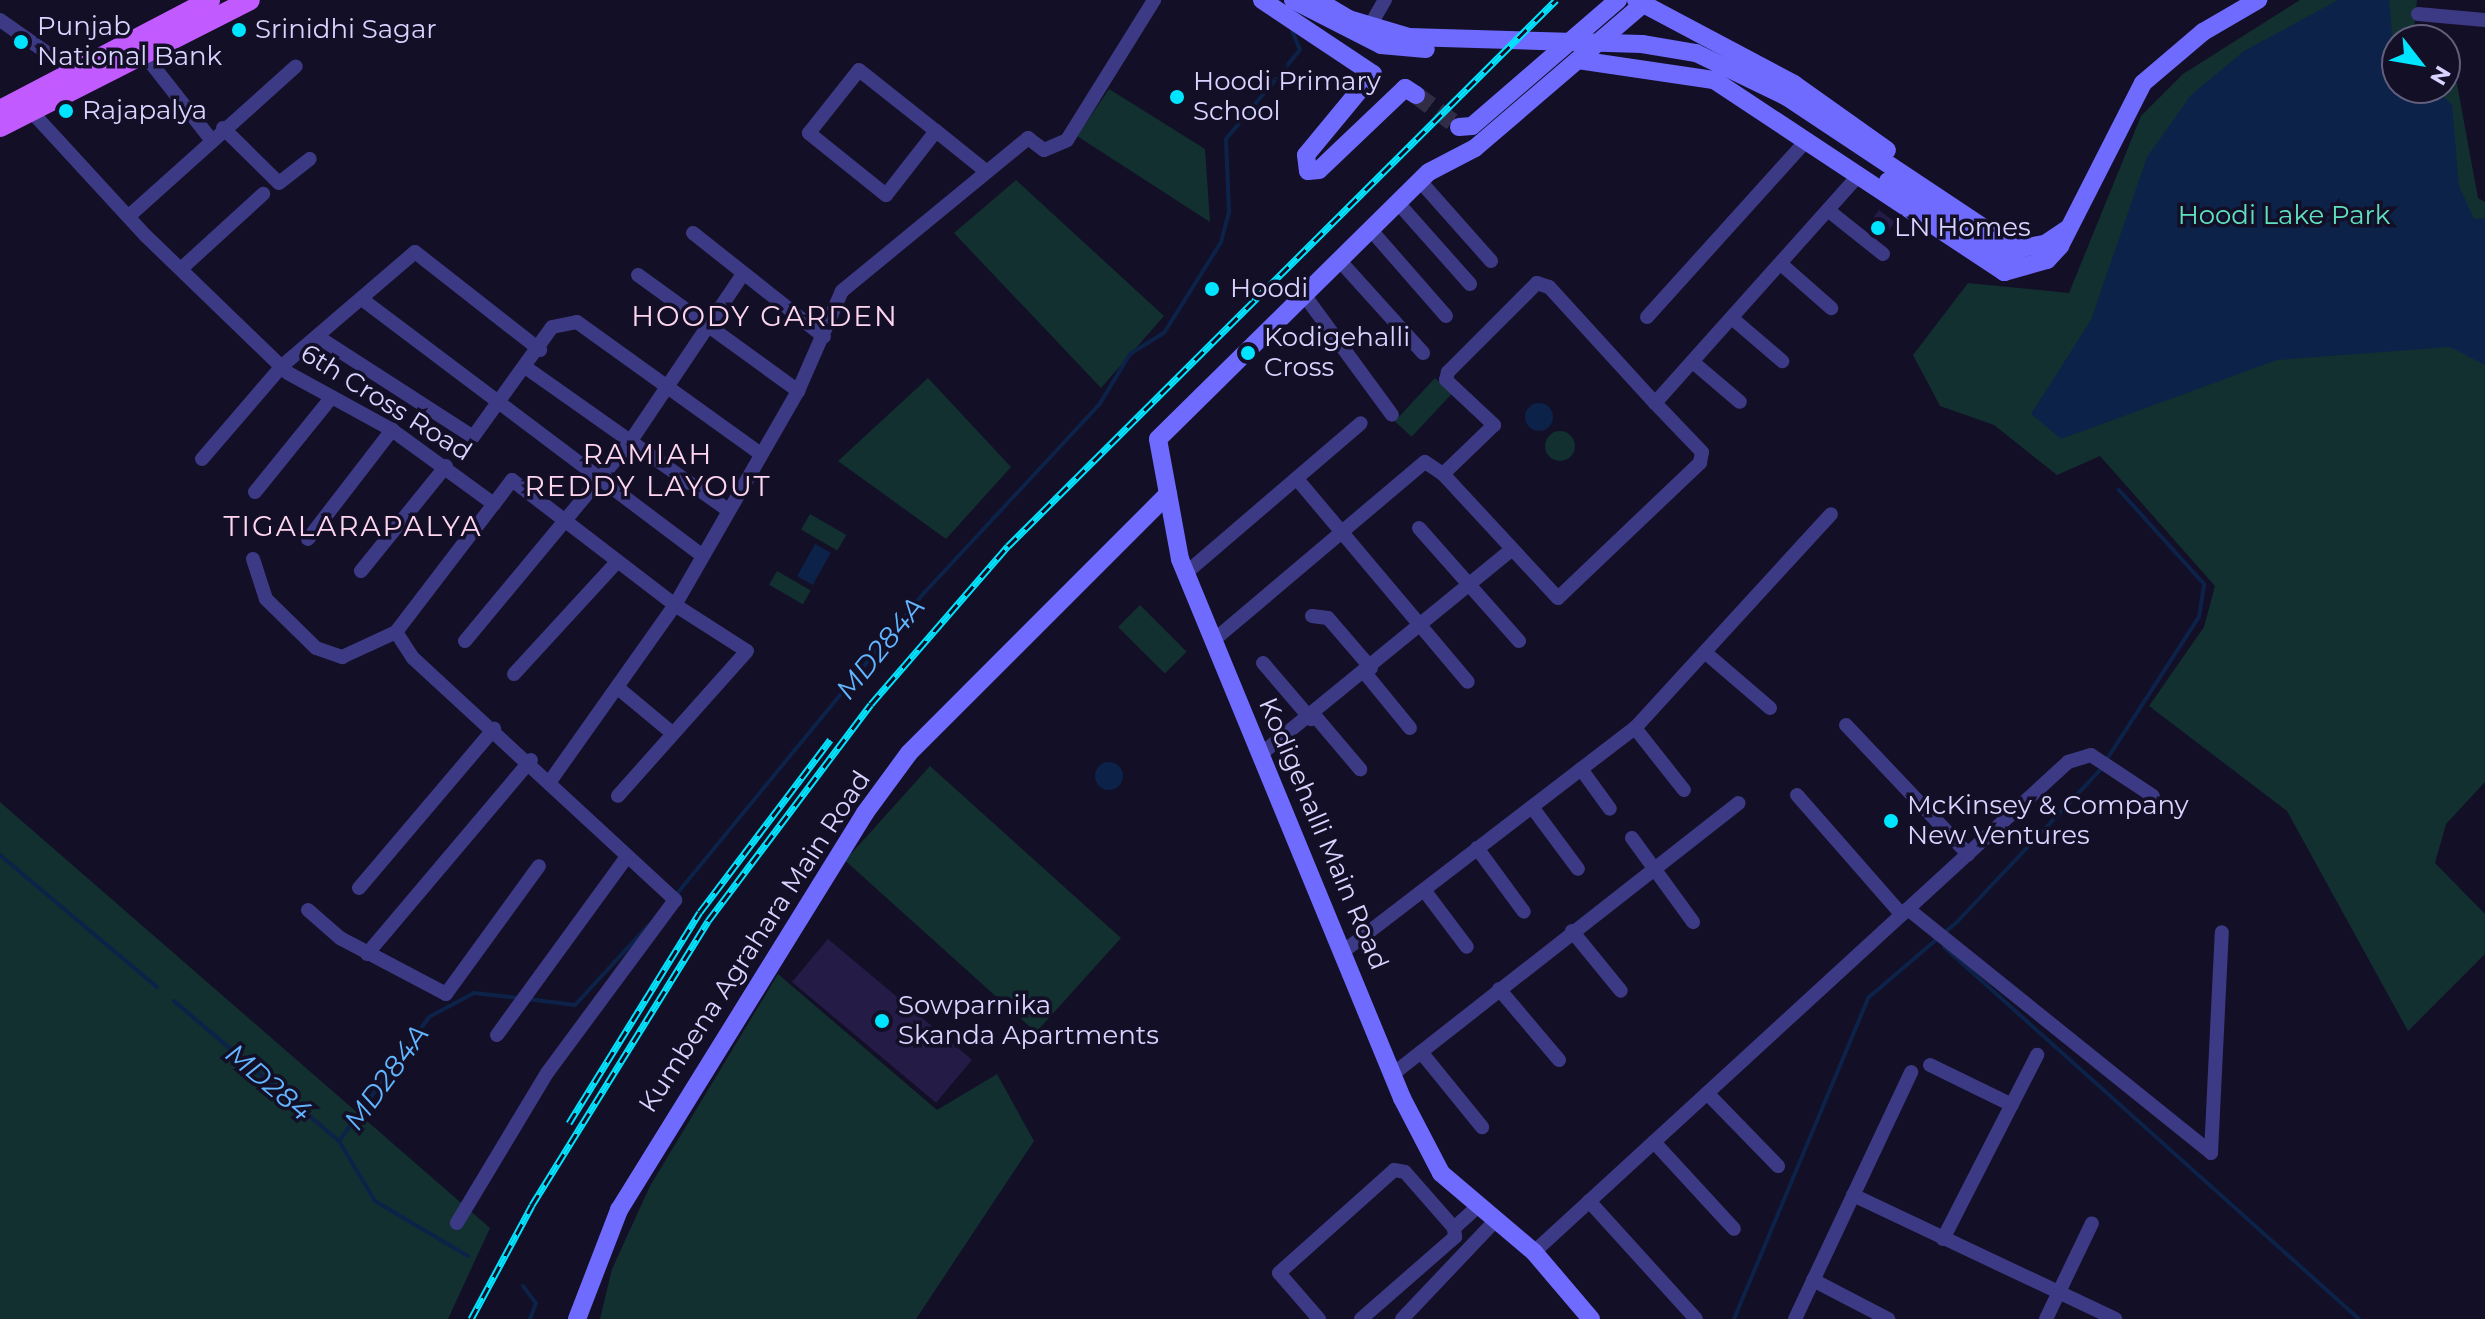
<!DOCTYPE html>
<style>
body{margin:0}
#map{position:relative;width:2485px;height:1319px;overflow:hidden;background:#130f26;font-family:Montserrat,sans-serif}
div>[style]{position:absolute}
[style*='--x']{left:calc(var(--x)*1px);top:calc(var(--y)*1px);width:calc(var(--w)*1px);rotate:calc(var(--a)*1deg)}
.green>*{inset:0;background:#12302f;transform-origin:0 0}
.round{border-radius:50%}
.water>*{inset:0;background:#0c2248;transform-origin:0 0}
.stream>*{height:4px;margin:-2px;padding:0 2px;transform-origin:2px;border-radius:2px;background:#0c2248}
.building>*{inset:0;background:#241b47;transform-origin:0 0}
.secondary-tunnel>*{height:18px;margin-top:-9px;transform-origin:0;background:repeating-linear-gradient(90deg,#312d47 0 18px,transparent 0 27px)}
.street>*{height:14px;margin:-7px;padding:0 7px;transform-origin:7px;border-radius:7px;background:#3d3a85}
.secondary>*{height:18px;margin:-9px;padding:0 9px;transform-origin:9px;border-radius:9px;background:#6f6bff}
.primary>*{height:20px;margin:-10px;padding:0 10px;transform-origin:10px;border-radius:10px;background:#c25bff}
.rail>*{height:7px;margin-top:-3.5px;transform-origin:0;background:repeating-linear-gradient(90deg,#130f26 0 12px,#00e5ff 0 24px);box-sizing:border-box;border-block:2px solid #00e5ff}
.dots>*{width:22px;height:22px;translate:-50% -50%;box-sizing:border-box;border:4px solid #130f26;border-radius:50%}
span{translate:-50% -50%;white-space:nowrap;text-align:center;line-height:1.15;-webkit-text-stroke:7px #130f26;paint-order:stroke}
.poi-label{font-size:26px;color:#d9d4ff}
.left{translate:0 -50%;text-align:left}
.park-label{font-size:26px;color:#5fe0c0}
.street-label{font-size:26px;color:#d9d4ff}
.neighbourhood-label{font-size:28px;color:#ffd6f0;letter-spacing:2px}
.water-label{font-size:28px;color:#62b6ff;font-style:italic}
.north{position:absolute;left:2381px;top:24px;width:80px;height:80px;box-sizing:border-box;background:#130f26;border:2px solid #625e7d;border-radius:50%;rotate:121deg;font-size:22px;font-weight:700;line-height:32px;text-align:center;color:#d9d4ff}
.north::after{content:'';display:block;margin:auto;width:28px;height:36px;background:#00e5ff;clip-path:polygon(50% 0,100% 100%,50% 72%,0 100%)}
</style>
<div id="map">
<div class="green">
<div style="clip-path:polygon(2300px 0,2417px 0,2413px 40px,2397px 40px,2397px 88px,2445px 88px,2446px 68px,2457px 84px,2478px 198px,2485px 202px,2485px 782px,2446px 824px,2435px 863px,2485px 914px,2485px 954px,2408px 1031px,2287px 811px,2149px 706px,2204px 627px,2215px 586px,2100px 456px,2057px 475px,1994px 425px,1940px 406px,1913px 355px,1968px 283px,2069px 293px,2141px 116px,2183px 74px)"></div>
<div style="clip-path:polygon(1109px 89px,1205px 149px,1210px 222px,1077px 136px)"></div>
<div style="clip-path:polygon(1016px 180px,1164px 316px,1101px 388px,954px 233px)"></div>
<div style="clip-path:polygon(928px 378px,1011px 467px,946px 539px,838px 461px)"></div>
<div style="left:1435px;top:378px;width:23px;height:59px;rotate:43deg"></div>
<div class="round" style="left:1545px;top:431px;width:30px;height:30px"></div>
<div style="left:810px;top:514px;width:42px;height:18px;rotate:30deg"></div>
<div style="left:777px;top:571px;width:39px;height:16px;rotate:30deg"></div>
<div style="left:1140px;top:605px;width:66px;height:31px;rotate:45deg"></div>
<div style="left:930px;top:766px;width:257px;height:127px;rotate:42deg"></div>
<div style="clip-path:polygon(0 802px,490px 1228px,448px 1319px,0 1319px)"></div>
<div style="clip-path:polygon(778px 974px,937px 1110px,997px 1074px,1034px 1141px,916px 1319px,600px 1319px,612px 1269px,650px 1186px)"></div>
</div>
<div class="water">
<div style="clip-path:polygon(2338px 0,2389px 0,2397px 88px,2435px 88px,2452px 105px,2459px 186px,2474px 219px,2485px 218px,2485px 365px,2450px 347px,2277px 360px,2061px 439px,2031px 414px,2091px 320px,2147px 157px,2191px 95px,2244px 51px)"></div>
<div class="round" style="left:1525px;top:403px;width:28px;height:28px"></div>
<div style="left:815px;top:544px;width:18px;height:37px;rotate:29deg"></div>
<div class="round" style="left:1095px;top:762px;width:28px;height:28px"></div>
</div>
<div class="stream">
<div style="--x:2107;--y:759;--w:169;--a:-57.1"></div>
<div style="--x:2199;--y:617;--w:33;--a:-81"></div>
<div style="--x:2204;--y:584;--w:127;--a:-132.1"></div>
<div style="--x:0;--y:855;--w:205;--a:40.1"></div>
<div style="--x:675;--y:896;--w:394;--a:-50.6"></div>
<div style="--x:925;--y:592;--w:255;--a:-47.1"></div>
<div style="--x:1099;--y:405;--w:60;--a:-58.7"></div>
<div style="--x:1130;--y:354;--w:40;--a:-32"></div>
<div style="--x:1164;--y:333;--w:107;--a:-57.9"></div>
<div style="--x:1221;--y:242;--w:31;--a:-75"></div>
<div style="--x:1229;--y:212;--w:73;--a:-92.4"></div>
<div style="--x:1226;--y:139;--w:116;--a:-50.3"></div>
<div style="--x:1300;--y:50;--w:22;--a:-112"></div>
<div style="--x:1944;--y:947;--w:557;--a:41.87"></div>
<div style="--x:528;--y:999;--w:47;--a:7.3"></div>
<div style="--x:575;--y:1005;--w:108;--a:-47.3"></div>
<div style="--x:174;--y:1001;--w:216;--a:40.3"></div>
<div style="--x:339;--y:1141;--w:70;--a:59"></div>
<div style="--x:375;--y:1201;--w:108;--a:30.6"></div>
<div style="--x:339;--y:1141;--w:153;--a:-54"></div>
<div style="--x:429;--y:1017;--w:51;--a:-28.1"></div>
<div style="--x:474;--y:993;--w:45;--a:6.3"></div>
<div style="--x:523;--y:1286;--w:21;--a:53"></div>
<div style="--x:536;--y:1303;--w:17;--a:111"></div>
<div style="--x:1734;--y:1319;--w:348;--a:-67.3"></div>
<div style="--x:1868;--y:998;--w:117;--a:-40.5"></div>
<div style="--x:1957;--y:922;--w:213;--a:-46.7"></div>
</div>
<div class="building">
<div style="left:1879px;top:210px;width:20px;height:21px;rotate:37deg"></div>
<div style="left:828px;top:939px;width:188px;height:56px;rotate:40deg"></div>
</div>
<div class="secondary-tunnel">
<div style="--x:1416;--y:95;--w:54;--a:36.7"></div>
</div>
<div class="street">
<div style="--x:2418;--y:14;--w:67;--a:5.1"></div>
<div style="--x:1375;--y:17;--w:20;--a:-60"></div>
<div style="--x:0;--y:20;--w:85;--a:35"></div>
<div style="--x:143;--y:53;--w:108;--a:51.8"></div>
<div style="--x:30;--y:110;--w:171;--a:47.4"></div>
<div style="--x:146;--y:236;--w:197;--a:44"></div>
<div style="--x:288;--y:373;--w:119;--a:28.7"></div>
<div style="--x:392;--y:430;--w:126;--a:36"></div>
<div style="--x:494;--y:504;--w:30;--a:-53"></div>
<div style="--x:512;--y:480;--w:205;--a:37.5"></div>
<div style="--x:675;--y:605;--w:247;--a:-60.1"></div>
<div style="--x:798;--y:391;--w:109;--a:-66.3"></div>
<div style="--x:842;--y:291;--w:241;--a:-39.4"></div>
<div style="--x:1028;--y:138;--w:20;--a:37"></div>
<div style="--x:1044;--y:150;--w:25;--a:-23"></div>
<div style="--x:1067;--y:140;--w:165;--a:-58.1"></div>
<div style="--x:223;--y:128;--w:78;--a:44.5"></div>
<div style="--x:279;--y:183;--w:39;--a:-38"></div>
<div style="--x:936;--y:131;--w:81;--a:128"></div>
<div style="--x:886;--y:195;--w:99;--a:-141.2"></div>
<div style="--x:809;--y:133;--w:80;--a:-51.6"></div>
<div style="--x:859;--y:70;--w:98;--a:38.4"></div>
<div style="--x:936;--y:131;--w:65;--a:38.8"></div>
<div style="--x:1420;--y:181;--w:107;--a:48.4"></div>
<div style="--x:1399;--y:204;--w:107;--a:48.4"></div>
<div style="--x:1829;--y:211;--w:69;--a:38.5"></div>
<div style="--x:129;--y:216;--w:224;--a:-41.9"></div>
<div style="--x:1371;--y:230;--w:114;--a:48.9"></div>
<div style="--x:693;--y:233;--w:167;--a:38.4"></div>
<div style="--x:1340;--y:261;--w:124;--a:47.9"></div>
<div style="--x:1781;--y:264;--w:67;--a:41.3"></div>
<div style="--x:182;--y:268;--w:110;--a:-42.4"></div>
<div style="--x:638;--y:275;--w:198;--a:35.9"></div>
<div style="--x:1305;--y:296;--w:147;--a:53.8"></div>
<div style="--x:363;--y:300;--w:424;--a:37"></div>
<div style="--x:1647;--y:317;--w:236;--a:-47.9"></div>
<div style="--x:1733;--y:319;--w:65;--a:40.6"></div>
<div style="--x:318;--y:337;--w:184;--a:32.8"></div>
<div style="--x:473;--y:437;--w:135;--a:-54.3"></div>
<div style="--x:552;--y:327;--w:25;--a:-11"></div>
<div style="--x:577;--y:322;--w:226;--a:35.7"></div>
<div style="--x:1694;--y:363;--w:60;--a:40.3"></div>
<div style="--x:528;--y:369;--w:245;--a:35.2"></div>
<div style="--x:1655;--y:403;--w:157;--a:-132.4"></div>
<div style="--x:1549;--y:287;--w:13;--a:-162"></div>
<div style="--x:1537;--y:283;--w:126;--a:135"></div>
<div style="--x:1448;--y:372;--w:8;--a:104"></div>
<div style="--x:1446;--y:380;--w:66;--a:43.2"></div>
<div style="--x:1494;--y:425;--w:71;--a:136.1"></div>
<div style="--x:1443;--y:474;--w:169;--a:47.2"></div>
<div style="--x:1558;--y:598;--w:196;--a:-43.6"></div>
<div style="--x:1700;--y:463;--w:11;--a:-80"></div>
<div style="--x:1702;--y:452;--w:68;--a:-133.8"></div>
<div style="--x:1655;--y:403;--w:302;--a:-48.2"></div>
<div style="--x:202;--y:459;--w:123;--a:-49.3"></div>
<div style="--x:282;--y:366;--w:175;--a:-40.6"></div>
<div style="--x:415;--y:252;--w:159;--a:38.1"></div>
<div style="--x:1297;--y:479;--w:265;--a:49.9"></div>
<div style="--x:255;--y:492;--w:122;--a:-51"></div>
<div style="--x:1419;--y:528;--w:151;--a:48.5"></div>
<div style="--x:308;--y:539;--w:138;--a:-52.4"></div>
<div style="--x:253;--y:559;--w:42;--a:72"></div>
<div style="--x:266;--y:599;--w:70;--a:44.4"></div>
<div style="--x:316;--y:648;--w:28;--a:19"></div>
<div style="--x:342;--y:657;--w:60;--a:-24.8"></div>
<div style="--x:396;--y:632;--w:161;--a:-52.6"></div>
<div style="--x:361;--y:571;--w:135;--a:-51"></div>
<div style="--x:1186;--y:573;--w:230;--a:-40.6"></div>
<div style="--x:1312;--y:616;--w:16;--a:7"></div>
<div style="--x:1328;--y:618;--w:66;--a:49.3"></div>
<div style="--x:396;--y:632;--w:31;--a:57"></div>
<div style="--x:413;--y:658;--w:357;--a:42.7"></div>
<div style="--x:675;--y:900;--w:215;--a:126.5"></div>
<div style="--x:547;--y:1073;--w:175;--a:121"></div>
<div style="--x:1214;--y:640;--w:276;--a:-40.2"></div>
<div style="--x:1425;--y:462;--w:22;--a:34"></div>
<div style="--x:465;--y:641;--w:259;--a:-50.3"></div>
<div style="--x:630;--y:442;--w:202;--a:-56.1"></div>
<div style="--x:1707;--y:654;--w:83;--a:40.6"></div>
<div style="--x:1263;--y:663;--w:74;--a:49.4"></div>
<div style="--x:1365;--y:673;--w:71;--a:50.7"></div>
<div style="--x:514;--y:674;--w:151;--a:-47.4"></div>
<div style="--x:618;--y:688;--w:69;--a:39.7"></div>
<div style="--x:1315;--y:716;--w:70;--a:49.7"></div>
<div style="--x:1846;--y:725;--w:178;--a:46.6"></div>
<div style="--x:1635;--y:728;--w:79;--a:51.7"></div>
<div style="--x:1261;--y:754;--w:320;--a:-39.2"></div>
<div style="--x:1581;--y:769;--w:49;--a:54.1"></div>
<div style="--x:551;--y:780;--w:214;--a:-54.7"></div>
<div style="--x:675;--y:605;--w:85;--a:32.6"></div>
<div style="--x:747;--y:651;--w:194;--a:131.7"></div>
<div style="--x:1797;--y:795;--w:159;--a:48.8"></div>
<div style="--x:1532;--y:807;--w:77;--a:53.4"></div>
<div style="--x:1632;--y:838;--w:104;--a:54"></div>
<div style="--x:1477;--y:848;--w:79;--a:53.7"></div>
<div style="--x:359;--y:888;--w:209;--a:-49.7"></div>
<div style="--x:1424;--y:890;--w:71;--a:53"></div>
<div style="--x:1908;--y:909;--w:389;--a:38.8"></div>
<div style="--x:2211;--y:1153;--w:221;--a:-87.2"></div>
<div style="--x:308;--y:910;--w:43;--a:41.2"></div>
<div style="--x:340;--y:938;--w:120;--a:27.8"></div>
<div style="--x:446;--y:994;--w:158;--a:-54"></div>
<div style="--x:1572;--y:931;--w:77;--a:50.8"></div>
<div style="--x:1344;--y:951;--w:367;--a:-37.5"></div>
<div style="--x:1635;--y:728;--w:290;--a:-47.5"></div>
<div style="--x:367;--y:954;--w:254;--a:-49.8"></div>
<div style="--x:1499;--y:989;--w:93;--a:49.8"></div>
<div style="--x:497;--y:1035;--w:220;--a:-53.9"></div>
<div style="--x:1421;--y:1052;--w:97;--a:50.9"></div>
<div style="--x:1930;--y:1065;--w:91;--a:26"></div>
<div style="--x:1393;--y:1074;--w:439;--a:-38.1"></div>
<div style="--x:1707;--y:1093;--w:102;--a:45.8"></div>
<div style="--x:1654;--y:1142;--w:118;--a:47.4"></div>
<div style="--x:1853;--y:1195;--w:290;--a:25.3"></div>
<div style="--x:1589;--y:1201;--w:159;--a:47.8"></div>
<div style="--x:1943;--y:1239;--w:207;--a:-62.9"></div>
<div style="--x:1534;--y:1252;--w:725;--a:-42.54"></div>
<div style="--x:2068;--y:762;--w:24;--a:-17"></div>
<div style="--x:2091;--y:755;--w:74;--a:33.5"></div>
<div style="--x:1813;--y:1280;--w:85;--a:27.5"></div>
<div style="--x:1319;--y:1319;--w:61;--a:-131"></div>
<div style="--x:1279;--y:1273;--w:154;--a:-41.8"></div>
<div style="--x:1394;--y:1170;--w:11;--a:10"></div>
<div style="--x:1405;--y:1172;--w:74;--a:48.8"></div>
<div style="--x:1361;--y:1319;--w:125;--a:-41.1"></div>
<div style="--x:1455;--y:1237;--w:9;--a:-96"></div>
<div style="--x:1454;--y:1228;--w:31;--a:-42"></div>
<div style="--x:1402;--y:1319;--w:134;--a:-46.5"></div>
<div style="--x:1795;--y:1319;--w:273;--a:-64.8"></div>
<div style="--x:2046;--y:1319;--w:106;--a:-64.4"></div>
</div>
<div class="secondary">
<div style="--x:1262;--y:0;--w:133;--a:33.7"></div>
<div style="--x:1373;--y:74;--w:105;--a:129.6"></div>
<div style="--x:1306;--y:155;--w:16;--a:83"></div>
<div style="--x:1308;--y:171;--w:11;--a:-5"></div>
<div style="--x:1319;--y:170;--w:119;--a:-43.6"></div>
<div style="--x:1405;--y:88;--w:13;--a:32"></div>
<div style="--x:1293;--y:0;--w:99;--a:27.1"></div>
<div style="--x:1381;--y:45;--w:45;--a:5.1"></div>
<div style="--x:1317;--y:0;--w:37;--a:31"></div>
<div style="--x:1349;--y:19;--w:63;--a:16.7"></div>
<div style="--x:1409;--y:37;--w:233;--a:1.7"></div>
<div style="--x:1642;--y:44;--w:55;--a:9.5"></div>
<div style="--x:1696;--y:53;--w:101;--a:25.8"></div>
<div style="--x:1787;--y:97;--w:275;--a:33.6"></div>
<div style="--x:2016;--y:249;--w:29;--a:-10"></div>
<div style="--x:2045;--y:244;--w:27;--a:-34"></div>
<div style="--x:1636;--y:0;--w:179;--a:28"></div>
<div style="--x:1794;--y:84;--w:114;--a:35.4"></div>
<div style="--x:1578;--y:60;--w:137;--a:8.4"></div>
<div style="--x:1714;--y:80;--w:348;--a:33.5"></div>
<div style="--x:2004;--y:272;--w:45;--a:-15.6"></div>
<div style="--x:2047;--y:260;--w:19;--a:-47"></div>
<div style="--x:2060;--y:246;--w:183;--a:-63"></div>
<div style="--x:2143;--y:83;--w:79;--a:-40.4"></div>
<div style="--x:2203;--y:32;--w:64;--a:-30.2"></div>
<div style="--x:1459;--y:127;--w:13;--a:-4"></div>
<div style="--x:1472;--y:126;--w:193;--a:-40.8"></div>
<div style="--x:1888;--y:181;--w:140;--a:34.5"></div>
<div style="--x:2003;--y:260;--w:19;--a:12"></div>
<div style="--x:577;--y:1319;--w:117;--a:-68.9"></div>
<div style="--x:619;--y:1210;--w:467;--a:-58.2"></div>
<div style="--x:865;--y:813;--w:74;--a:-53.7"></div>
<div style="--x:909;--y:753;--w:366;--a:-45"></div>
<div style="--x:1591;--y:1319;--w:88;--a:-130.4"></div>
<div style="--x:1534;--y:1252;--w:122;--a:-139.7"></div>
<div style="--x:1441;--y:1173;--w:85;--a:-117.5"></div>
<div style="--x:1402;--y:1098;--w:583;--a:-112.39"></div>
<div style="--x:1180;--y:559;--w:122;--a:-100.4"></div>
<div style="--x:1158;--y:439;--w:380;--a:-44.6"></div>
<div style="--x:1429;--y:172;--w:52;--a:-27.6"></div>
<div style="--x:1475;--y:148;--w:221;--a:-40.6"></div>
</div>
<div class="primary">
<div style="--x:0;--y:110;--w:237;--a:-27.6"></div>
<div style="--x:0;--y:127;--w:280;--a:-26.9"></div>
</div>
<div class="rail">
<div style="--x:569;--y:1123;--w:248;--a:-58.2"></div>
<div style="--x:700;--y:912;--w:216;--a:-52.9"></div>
<div style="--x:471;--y:1319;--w:129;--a:-61.8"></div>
<div style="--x:532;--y:1205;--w:334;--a:-58.2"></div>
<div style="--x:708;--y:921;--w:271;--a:-53.1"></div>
<div style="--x:871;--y:704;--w:209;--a:-49.1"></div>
<div style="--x:1008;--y:546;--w:774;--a:-44.9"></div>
</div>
<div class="dots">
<div style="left:239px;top:30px;background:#00e5ff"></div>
<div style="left:21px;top:42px;background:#00e5ff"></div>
<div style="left:1177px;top:97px;background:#00e5ff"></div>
<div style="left:66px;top:111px;background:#00e5ff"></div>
<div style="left:1878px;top:228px;background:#00e5ff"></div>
<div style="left:1212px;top:289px;background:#00e5ff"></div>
<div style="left:1248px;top:353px;background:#00e5ff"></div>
<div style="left:1891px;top:821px;background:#00e5ff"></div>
<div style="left:882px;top:1021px;background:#00e5ff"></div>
</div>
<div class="poi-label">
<span class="left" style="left:37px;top:42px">Punjab<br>National Bank</span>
<span class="left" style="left:255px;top:30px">Srinidhi Sagar</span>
<span class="left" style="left:1193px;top:97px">Hoodi Primary<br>School</span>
<span class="left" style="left:82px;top:111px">Rajapalya</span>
<span class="left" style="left:1894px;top:228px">LN Homes</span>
<span class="left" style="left:1230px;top:289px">Hoodi</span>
<span class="left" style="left:1264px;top:353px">Kodigehalli<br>Cross</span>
<span class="left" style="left:1907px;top:821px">McKinsey &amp; Company<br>New Ventures</span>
<span class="left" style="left:898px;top:1021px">Sowparnika<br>Skanda Apartments</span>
</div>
<div class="park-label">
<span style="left:2284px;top:216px">Hoodi Lake Park</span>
</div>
<div class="street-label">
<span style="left:386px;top:403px;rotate:32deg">6th Cross Road</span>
<span style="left:1323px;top:834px;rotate:67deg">Kodigehalli Main Road</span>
<span style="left:755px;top:942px;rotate:-57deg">Kumbena Agrahara Main Road</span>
</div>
<div class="neighbourhood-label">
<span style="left:765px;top:316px">HOODY GARDEN</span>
<span style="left:648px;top:470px">RAMIAH<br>REDDY LAYOUT</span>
<span style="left:353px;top:526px">TIGALARAPALYA</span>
</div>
<div class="water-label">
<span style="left:880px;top:648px;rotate:-51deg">MD284A</span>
<span style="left:386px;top:1077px;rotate:-54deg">MD284A</span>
<span style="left:269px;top:1082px;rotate:40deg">MD284</span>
</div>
<div class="north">N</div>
</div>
